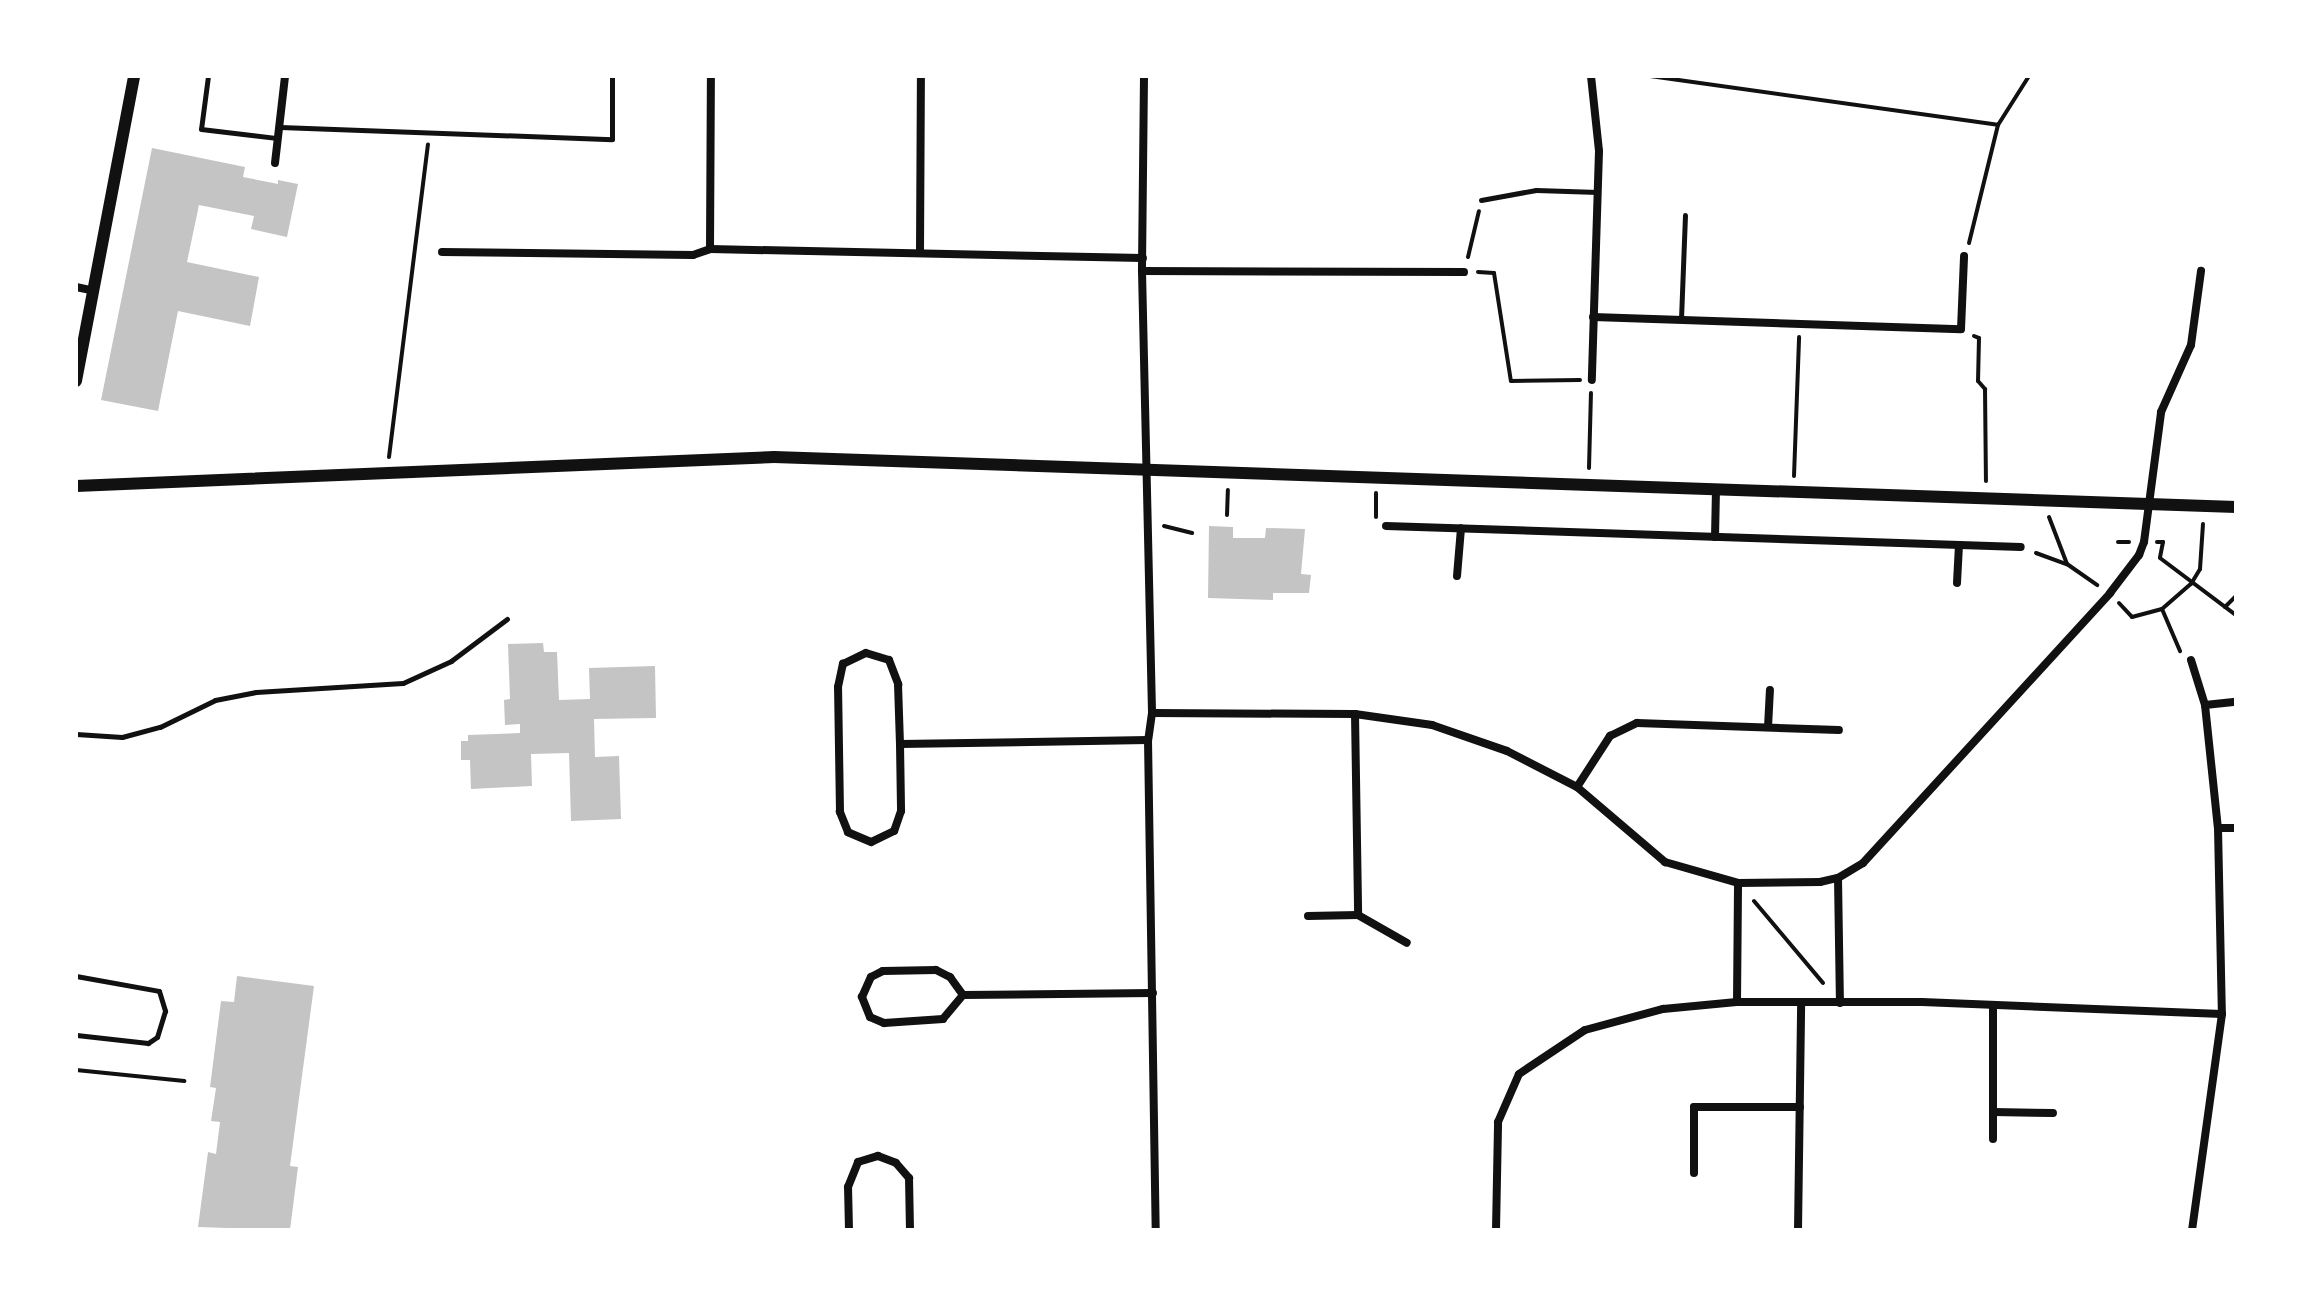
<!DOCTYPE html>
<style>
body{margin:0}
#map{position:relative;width:2312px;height:1306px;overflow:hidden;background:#fff;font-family:Literata,serif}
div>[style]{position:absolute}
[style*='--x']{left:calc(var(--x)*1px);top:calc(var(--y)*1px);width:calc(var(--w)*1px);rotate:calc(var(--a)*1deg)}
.building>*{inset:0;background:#c4c4c4}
.path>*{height:4px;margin:-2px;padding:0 2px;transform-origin:2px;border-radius:2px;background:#111}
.service>*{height:5px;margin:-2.5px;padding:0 2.5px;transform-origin:2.5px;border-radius:2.5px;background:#111}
.minor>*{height:8px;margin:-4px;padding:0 4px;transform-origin:4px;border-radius:4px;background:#111}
.tertiary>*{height:12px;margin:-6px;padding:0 6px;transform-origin:6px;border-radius:6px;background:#111}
span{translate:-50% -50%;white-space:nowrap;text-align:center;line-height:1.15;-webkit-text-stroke:8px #fff;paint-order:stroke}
.frame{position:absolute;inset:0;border:78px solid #fff;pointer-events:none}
</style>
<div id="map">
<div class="building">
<div style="clip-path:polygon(152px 148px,245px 167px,243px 177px,278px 184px,278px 180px,298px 184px,287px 237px,251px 229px,254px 216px,199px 205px,187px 262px,259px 277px,250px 326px,178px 311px,158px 411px,101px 400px)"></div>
<div style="clip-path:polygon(1209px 526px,1233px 527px,1233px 538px,1265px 538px,1266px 528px,1305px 529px,1301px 574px,1311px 575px,1309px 593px,1273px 593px,1273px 600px,1208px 598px)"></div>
<div style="clip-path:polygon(543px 643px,544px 652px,557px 652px,559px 700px,590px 699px,589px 668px,655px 666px,656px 718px,594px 719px,595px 757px,619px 756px,621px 819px,571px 821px,569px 753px,531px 754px,532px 786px,471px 789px,470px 760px,461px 760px,461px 741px,468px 741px,468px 735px,520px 733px,520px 724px,505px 725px,504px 700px,510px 699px,508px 644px)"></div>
<div style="clip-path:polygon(237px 976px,314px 986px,290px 1166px,298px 1167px,290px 1230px,198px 1227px,208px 1152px,216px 1154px,220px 1122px,211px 1121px,216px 1088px,210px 1087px,221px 1001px,234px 1002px)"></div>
</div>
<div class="path">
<div style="--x:1650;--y:76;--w:351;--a:8"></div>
<div style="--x:1969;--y:243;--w:122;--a:-76.2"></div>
<div style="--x:1998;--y:125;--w:58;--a:-57.7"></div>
<div style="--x:1468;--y:257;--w:47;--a:-76.6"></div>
<div style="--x:1478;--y:272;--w:16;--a:4"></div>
<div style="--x:1494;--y:273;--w:109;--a:81.1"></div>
<div style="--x:1511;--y:381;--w:69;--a:-0.8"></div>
<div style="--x:1974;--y:336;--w:5;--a:22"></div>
<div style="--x:1979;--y:338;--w:43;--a:91.3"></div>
<div style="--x:1978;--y:381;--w:11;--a:49"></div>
<div style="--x:1985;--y:389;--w:92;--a:89.4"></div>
<div style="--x:389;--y:457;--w:315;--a:-82.9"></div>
<div style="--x:1589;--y:468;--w:75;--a:-88.5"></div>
<div style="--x:1794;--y:476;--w:139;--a:-87.9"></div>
<div style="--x:1227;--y:515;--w:25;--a:-88"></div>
<div style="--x:1376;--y:517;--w:24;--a:-90"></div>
<div style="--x:2049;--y:517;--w:50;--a:69"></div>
<div style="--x:2067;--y:564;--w:37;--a:35"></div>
<div style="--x:1164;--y:526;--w:29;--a:14"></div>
<div style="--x:2118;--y:542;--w:11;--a:0"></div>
<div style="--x:2157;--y:542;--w:6;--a:0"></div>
<div style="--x:2163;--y:542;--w:16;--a:101"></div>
<div style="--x:2160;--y:558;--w:95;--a:36.9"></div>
<div style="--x:2036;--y:553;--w:33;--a:20"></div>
<div style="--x:2119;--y:603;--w:19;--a:47"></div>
<div style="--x:2132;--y:617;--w:31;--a:-15"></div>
<div style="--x:2162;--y:609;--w:38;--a:-41"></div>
<div style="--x:2191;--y:584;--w:17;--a:-59"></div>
<div style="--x:2200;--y:569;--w:45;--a:-86.2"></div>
<div style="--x:2225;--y:607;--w:16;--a:-45"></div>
<div style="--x:2162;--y:609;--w:46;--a:66.8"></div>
<div style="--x:1754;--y:901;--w:107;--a:49.9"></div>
<div style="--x:76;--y:1070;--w:109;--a:5.8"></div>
</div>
<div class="service">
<div style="--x:208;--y:76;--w:53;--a:97.5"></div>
<div style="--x:201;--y:129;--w:77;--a:6.8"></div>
<div style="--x:280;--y:127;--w:332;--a:2.1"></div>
<div style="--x:612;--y:139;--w:63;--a:-90"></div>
<div style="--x:1481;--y:200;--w:56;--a:-10.3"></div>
<div style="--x:1536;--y:190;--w:62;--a:1.8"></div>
<div style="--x:1681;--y:319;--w:104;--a:-87.8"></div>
<div style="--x:76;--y:734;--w:46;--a:3.7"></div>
<div style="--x:122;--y:737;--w:39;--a:-15"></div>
<div style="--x:160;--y:727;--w:61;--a:-26.1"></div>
<div style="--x:215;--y:700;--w:42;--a:-11"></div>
<div style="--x:256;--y:692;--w:147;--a:-3.5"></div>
<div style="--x:403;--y:683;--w:53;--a:-24.6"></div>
<div style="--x:451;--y:661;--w:70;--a:-36.9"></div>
<div style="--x:76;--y:976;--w:84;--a:10.2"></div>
<div style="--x:159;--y:991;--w:21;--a:73"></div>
<div style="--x:165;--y:1011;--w:27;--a:107"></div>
<div style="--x:157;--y:1037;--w:11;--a:146"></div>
<div style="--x:148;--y:1043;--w:72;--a:-173.7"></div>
</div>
<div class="minor">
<div style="--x:1144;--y:76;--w:195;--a:90.6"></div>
<div style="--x:1142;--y:271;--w:442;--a:88.7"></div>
<div style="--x:1152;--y:713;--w:27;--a:98"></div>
<div style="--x:1148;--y:740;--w:490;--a:89.1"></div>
<div style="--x:1591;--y:76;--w:75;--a:83.9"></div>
<div style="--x:1599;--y:151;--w:229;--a:91.8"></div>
<div style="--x:275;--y:163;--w:88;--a:-83.4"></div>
<div style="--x:710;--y:249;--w:173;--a:-89.7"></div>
<div style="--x:920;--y:251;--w:175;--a:-89.7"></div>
<div style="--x:442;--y:252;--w:251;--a:0.7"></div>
<div style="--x:693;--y:255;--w:18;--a:-19"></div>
<div style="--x:710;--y:249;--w:433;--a:1.2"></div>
<div style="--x:1142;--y:271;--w:322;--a:0.2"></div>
<div style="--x:76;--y:287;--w:19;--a:12"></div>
<div style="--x:1593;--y:317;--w:368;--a:1.9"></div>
<div style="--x:1961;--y:329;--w:73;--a:-87.6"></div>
<div style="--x:1386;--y:526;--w:635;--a:1.89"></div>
<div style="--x:1715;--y:537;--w:49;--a:-88.8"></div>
<div style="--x:1457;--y:576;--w:48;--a:-85.2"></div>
<div style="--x:1957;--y:583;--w:38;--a:-87"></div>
<div style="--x:2191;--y:660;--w:47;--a:72.7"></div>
<div style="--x:2205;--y:705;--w:124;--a:84"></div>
<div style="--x:2218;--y:828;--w:186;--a:88.8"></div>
<div style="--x:2222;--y:1014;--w:218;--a:97.9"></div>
<div style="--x:2205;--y:705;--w:31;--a:-6"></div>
<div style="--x:1152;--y:713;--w:203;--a:0.3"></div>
<div style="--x:1355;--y:714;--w:78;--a:8.1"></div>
<div style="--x:1432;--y:725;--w:79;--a:19.1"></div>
<div style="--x:1507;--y:751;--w:79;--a:27.2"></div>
<div style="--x:1577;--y:787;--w:116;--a:40.4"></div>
<div style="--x:1665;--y:862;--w:76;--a:16"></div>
<div style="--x:1738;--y:883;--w:82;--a:-0.7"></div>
<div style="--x:1820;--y:882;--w:18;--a:-13"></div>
<div style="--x:1838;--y:878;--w:29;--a:-31"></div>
<div style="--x:1863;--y:863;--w:366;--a:-47.5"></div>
<div style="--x:2110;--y:593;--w:48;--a:-52.7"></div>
<div style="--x:2139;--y:555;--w:14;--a:-69"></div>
<div style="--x:2144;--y:542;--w:131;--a:-82.5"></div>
<div style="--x:2161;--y:412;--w:73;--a:-65.9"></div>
<div style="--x:2191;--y:345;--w:75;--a:-82.3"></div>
<div style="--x:1355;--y:714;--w:201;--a:89.1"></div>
<div style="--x:1768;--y:727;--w:37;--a:-87"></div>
<div style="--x:900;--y:744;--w:67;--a:89.1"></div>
<div style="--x:901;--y:811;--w:21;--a:109"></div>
<div style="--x:894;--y:831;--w:25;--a:154"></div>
<div style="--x:871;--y:842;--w:25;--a:-157"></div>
<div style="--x:848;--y:832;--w:22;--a:-112"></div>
<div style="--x:840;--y:812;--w:125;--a:-90.9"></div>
<div style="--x:838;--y:687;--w:24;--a:-78"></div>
<div style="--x:843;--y:664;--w:25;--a:-26"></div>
<div style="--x:866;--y:653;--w:24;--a:17"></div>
<div style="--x:889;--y:660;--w:26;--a:69"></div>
<div style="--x:898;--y:684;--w:60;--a:88.1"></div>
<div style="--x:900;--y:744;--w:248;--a:-0.9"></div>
<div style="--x:1577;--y:787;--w:61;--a:-57.1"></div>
<div style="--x:1610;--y:736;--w:30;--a:-26"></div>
<div style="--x:1637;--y:723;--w:202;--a:2"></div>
<div style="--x:2218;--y:828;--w:18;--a:0"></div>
<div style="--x:1838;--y:878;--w:125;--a:89.1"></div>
<div style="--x:1308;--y:916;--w:50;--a:-1.1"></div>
<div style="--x:1358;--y:915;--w:56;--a:29.7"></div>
<div style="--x:936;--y:970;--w:16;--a:27"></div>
<div style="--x:950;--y:977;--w:22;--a:54"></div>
<div style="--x:963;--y:995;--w:31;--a:130"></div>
<div style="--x:943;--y:1019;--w:59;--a:176.1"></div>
<div style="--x:884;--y:1023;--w:15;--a:-157"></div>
<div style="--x:870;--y:1017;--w:22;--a:-112"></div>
<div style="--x:862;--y:997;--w:22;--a:-66"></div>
<div style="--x:871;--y:977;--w:13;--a:-27"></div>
<div style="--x:883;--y:971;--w:53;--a:-1.1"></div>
<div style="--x:963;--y:995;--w:190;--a:-0.6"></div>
<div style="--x:1737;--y:1002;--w:119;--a:-89.5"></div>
<div style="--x:1993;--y:1112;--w:60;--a:1"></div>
<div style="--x:1993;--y:1139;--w:133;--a:-90"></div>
<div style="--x:1694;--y:1173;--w:66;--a:-90"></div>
<div style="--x:1694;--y:1107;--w:106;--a:0"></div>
<div style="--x:849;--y:1230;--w:43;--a:-91.3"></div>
<div style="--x:848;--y:1187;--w:27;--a:-68"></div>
<div style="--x:858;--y:1162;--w:21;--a:-17"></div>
<div style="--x:878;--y:1156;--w:19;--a:21"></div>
<div style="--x:896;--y:1163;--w:20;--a:49"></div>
<div style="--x:909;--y:1178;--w:52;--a:88.9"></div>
<div style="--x:1496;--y:1230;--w:108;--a:-88.9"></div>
<div style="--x:1498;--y:1122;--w:52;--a:-66.4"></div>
<div style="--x:1519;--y:1074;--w:79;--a:-33.7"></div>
<div style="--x:1585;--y:1030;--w:81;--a:-15.1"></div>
<div style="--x:1663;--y:1009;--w:74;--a:-5.4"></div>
<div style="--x:1737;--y:1002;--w:185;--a:0"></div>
<div style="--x:1922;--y:1002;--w:300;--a:2.3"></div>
<div style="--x:1798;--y:1230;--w:227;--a:-89.2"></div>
</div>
<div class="tertiary">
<div style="--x:76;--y:381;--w:310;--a:-79.2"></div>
<div style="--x:76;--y:486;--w:699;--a:-2.38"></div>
<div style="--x:774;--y:457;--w:1463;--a:1.96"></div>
</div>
<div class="frame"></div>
</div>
